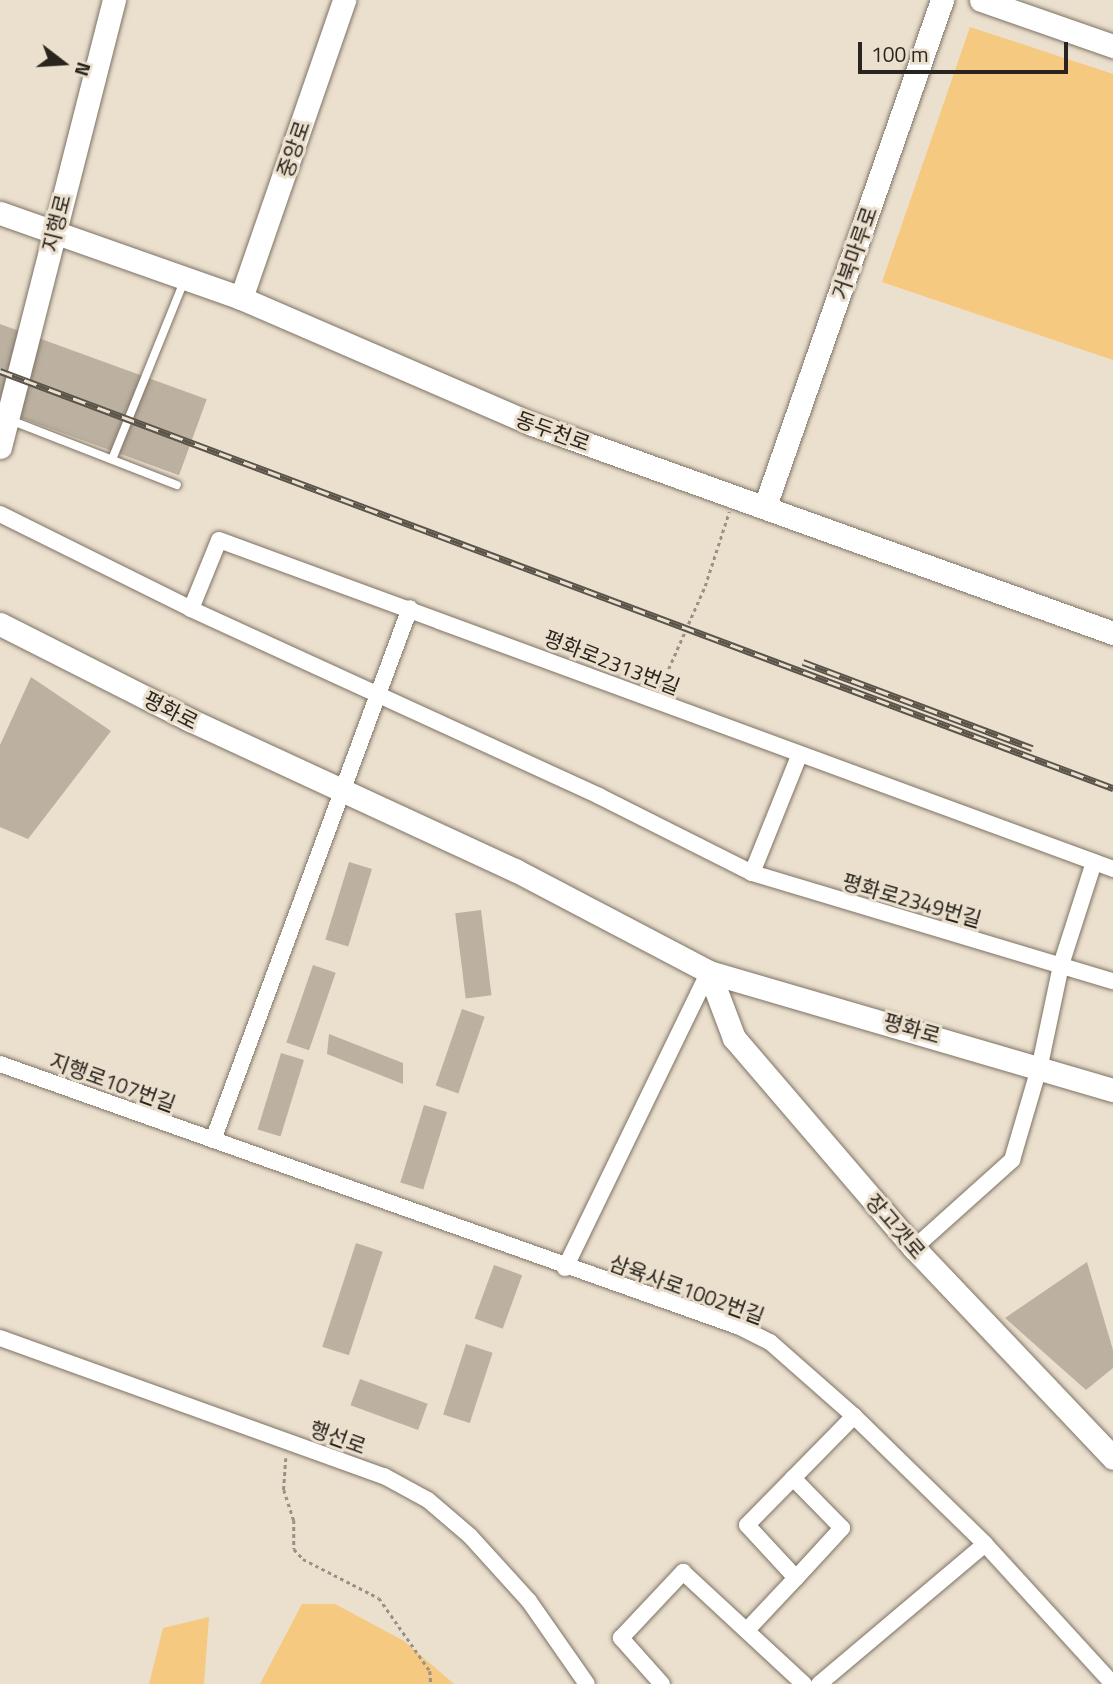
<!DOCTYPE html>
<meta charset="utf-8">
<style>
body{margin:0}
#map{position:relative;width:1113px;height:1684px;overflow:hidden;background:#ebdfce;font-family:"Titillium Web","Noto Sans KR",sans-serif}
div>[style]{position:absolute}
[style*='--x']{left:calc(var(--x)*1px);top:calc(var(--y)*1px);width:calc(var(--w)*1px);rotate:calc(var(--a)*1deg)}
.green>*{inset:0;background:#f6c980}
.building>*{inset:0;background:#bcb1a0;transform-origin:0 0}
.path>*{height:2.5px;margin-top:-1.25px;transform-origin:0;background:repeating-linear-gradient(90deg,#9a9184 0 3.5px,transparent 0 7px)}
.roads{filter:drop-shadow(0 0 2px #7d7364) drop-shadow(0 0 2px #7d7364)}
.lane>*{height:8px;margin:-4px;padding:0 4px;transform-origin:4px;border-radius:4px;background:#fff}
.street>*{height:16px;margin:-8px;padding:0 8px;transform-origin:8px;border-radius:8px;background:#fff}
.secondary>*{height:23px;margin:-11.5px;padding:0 11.5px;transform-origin:11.5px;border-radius:11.5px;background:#fff}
.rail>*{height:7px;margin-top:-3.5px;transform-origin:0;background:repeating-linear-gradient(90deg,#ebdfce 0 13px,#5a544a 0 26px);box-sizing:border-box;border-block:2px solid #5a544a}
span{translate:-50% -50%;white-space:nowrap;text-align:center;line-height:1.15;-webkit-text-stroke:6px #ebdfce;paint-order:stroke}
.street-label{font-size:21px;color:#29251e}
.north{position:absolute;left:28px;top:28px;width:70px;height:70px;-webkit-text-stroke:5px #ebdfce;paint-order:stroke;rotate:107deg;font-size:19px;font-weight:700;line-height:28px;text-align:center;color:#29251e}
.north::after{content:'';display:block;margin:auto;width:24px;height:32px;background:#29251e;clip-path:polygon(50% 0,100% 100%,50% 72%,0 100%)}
.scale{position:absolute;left:858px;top:42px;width:210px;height:32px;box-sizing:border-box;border:4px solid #29251e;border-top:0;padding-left:9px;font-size:21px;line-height:24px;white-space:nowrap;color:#29251e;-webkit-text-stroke:5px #ebdfce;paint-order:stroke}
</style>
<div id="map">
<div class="green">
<div style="clip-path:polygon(970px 27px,1113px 74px,1113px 360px,882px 282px)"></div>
<div style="clip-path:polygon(302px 1604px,335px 1604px,404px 1641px,454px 1684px,260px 1684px)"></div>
<div style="clip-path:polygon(209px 1617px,204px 1684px,149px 1684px,163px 1628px)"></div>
</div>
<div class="building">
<div style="left:0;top:324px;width:220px;height:81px;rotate:20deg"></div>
<div style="clip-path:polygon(31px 677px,111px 731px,28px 839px,0 827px,0 745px)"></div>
<div style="left:349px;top:862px;width:24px;height:81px;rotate:17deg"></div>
<div style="left:481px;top:910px;width:86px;height:26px;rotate:83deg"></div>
<div style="left:313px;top:965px;width:24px;height:82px;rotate:19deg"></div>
<div style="left:462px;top:1009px;width:24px;height:81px;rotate:19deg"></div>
<div style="clip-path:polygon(329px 1034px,403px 1063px,403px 1084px,327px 1054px)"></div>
<div style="left:281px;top:1053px;width:24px;height:80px;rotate:17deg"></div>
<div style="left:424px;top:1105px;width:24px;height:81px;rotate:17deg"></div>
<div style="left:356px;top:1243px;width:28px;height:109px;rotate:18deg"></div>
<div style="clip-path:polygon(1087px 1262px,1113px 1350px,1113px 1368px,1086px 1390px,1005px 1318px)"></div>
<div style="left:494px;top:1265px;width:30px;height:57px;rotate:20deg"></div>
<div style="left:466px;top:1344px;width:28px;height:74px;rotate:18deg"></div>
<div style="left:360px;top:1379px;width:72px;height:28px;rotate:20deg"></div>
</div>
<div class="path">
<div style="--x:660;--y:688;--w:111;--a:-66.2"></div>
<div style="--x:705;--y:586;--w:78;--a:-72"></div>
<div style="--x:286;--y:1458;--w:32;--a:94"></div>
<div style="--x:284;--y:1490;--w:32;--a:72"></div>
<div style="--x:294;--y:1520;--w:29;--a:90"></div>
<div style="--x:294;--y:1549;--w:13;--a:48"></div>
<div style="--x:303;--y:1559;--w:85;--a:27.2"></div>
<div style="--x:379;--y:1598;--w:89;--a:55.1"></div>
<div style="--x:430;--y:1671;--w:13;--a:86"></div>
</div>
<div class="roads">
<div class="lane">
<div style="--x:10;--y:420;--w:179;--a:21.3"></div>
<div style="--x:113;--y:457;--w:190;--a:-68"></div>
</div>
<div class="street">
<div style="--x:0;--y:514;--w:213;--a:26.4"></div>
<div style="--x:191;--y:609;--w:449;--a:24.6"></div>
<div style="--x:599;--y:796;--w:171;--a:26.7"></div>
<div style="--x:752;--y:873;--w:377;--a:16.7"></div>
<div style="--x:191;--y:609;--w:74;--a:-67.9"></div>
<div style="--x:219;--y:540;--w:953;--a:20.2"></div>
<div style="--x:752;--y:873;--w:126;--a:-68.1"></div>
<div style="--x:0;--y:1064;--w:785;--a:19.57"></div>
<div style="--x:740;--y:1327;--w:34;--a:27"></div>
<div style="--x:770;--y:1342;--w:112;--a:41.4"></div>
<div style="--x:854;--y:1416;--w:183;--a:44.3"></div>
<div style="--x:985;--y:1544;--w:190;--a:47.6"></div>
<div style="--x:213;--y:1140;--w:567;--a:-69.68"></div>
<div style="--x:914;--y:1248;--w:132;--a:-41.9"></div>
<div style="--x:1012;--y:1160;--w:99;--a:-73.6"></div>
<div style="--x:1040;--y:1065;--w:102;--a:-78.1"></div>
<div style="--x:1061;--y:965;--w:108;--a:-72.2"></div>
<div style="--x:565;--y:1268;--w:329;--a:-64.1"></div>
<div style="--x:0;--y:1338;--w:408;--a:19.8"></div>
<div style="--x:384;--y:1476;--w:50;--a:28.6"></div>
<div style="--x:428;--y:1500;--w:55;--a:40.6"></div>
<div style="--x:470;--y:1536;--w:88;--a:47.8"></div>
<div style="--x:529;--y:1601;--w:101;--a:55.1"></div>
<div style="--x:793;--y:1478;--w:70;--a:45.6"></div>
<div style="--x:842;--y:1528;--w:68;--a:132.6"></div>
<div style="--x:747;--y:1630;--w:71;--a:-46.7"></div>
<div style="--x:796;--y:1578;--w:72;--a:-132.8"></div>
<div style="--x:747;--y:1525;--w:153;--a:-45.5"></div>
<div style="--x:662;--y:1684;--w:62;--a:-131.7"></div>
<div style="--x:621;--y:1638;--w:91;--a:-46.8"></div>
<div style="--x:683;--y:1572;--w:165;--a:42.8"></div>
<div style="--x:819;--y:1684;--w:217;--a:-40.1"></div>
</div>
<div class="secondary">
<div style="--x:981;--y:0;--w:140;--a:19.2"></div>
<div style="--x:0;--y:213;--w:256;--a:19.4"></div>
<div style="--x:241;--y:298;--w:317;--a:23.4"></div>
<div style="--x:532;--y:424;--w:617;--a:19.78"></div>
<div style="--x:241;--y:298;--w:315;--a:-70.9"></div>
<div style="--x:0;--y:447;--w:461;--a:-75.7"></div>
<div style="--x:765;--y:506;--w:536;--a:-70.72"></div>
<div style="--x:0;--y:624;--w:213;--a:26.8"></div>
<div style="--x:190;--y:720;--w:358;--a:24.8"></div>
<div style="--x:515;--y:870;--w:219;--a:27.7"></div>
<div style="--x:709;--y:972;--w:421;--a:16.3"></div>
<div style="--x:709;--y:972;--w:71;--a:69.3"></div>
<div style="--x:734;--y:1038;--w:277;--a:49.4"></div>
<div style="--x:914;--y:1248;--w:289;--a:46.5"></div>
</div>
</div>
<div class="rail">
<div style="--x:0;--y:371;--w:1189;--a:20.54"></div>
<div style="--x:803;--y:662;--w:245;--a:20.6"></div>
</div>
<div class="street-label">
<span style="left:293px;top:149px;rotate:-71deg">중앙로</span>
<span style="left:56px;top:223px;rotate:-76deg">지행로</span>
<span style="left:854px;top:253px;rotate:-71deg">거북마루로</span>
<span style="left:553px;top:431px;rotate:20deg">동두천로</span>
<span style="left:612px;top:662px;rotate:21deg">평화로2313번길</span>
<span style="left:171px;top:710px;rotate:27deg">평화로</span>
<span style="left:912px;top:900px;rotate:16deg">평화로2349번길</span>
<span style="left:912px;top:1028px;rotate:16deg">평화로</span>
<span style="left:113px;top:1082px;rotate:20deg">지행로107번길</span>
<span style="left:896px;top:1226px;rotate:49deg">장고갯로</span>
<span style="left:687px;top:1289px;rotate:20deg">삼육사로1002번길</span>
<span style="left:338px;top:1437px;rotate:20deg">행선로</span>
</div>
<div class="north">N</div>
<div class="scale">100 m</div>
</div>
